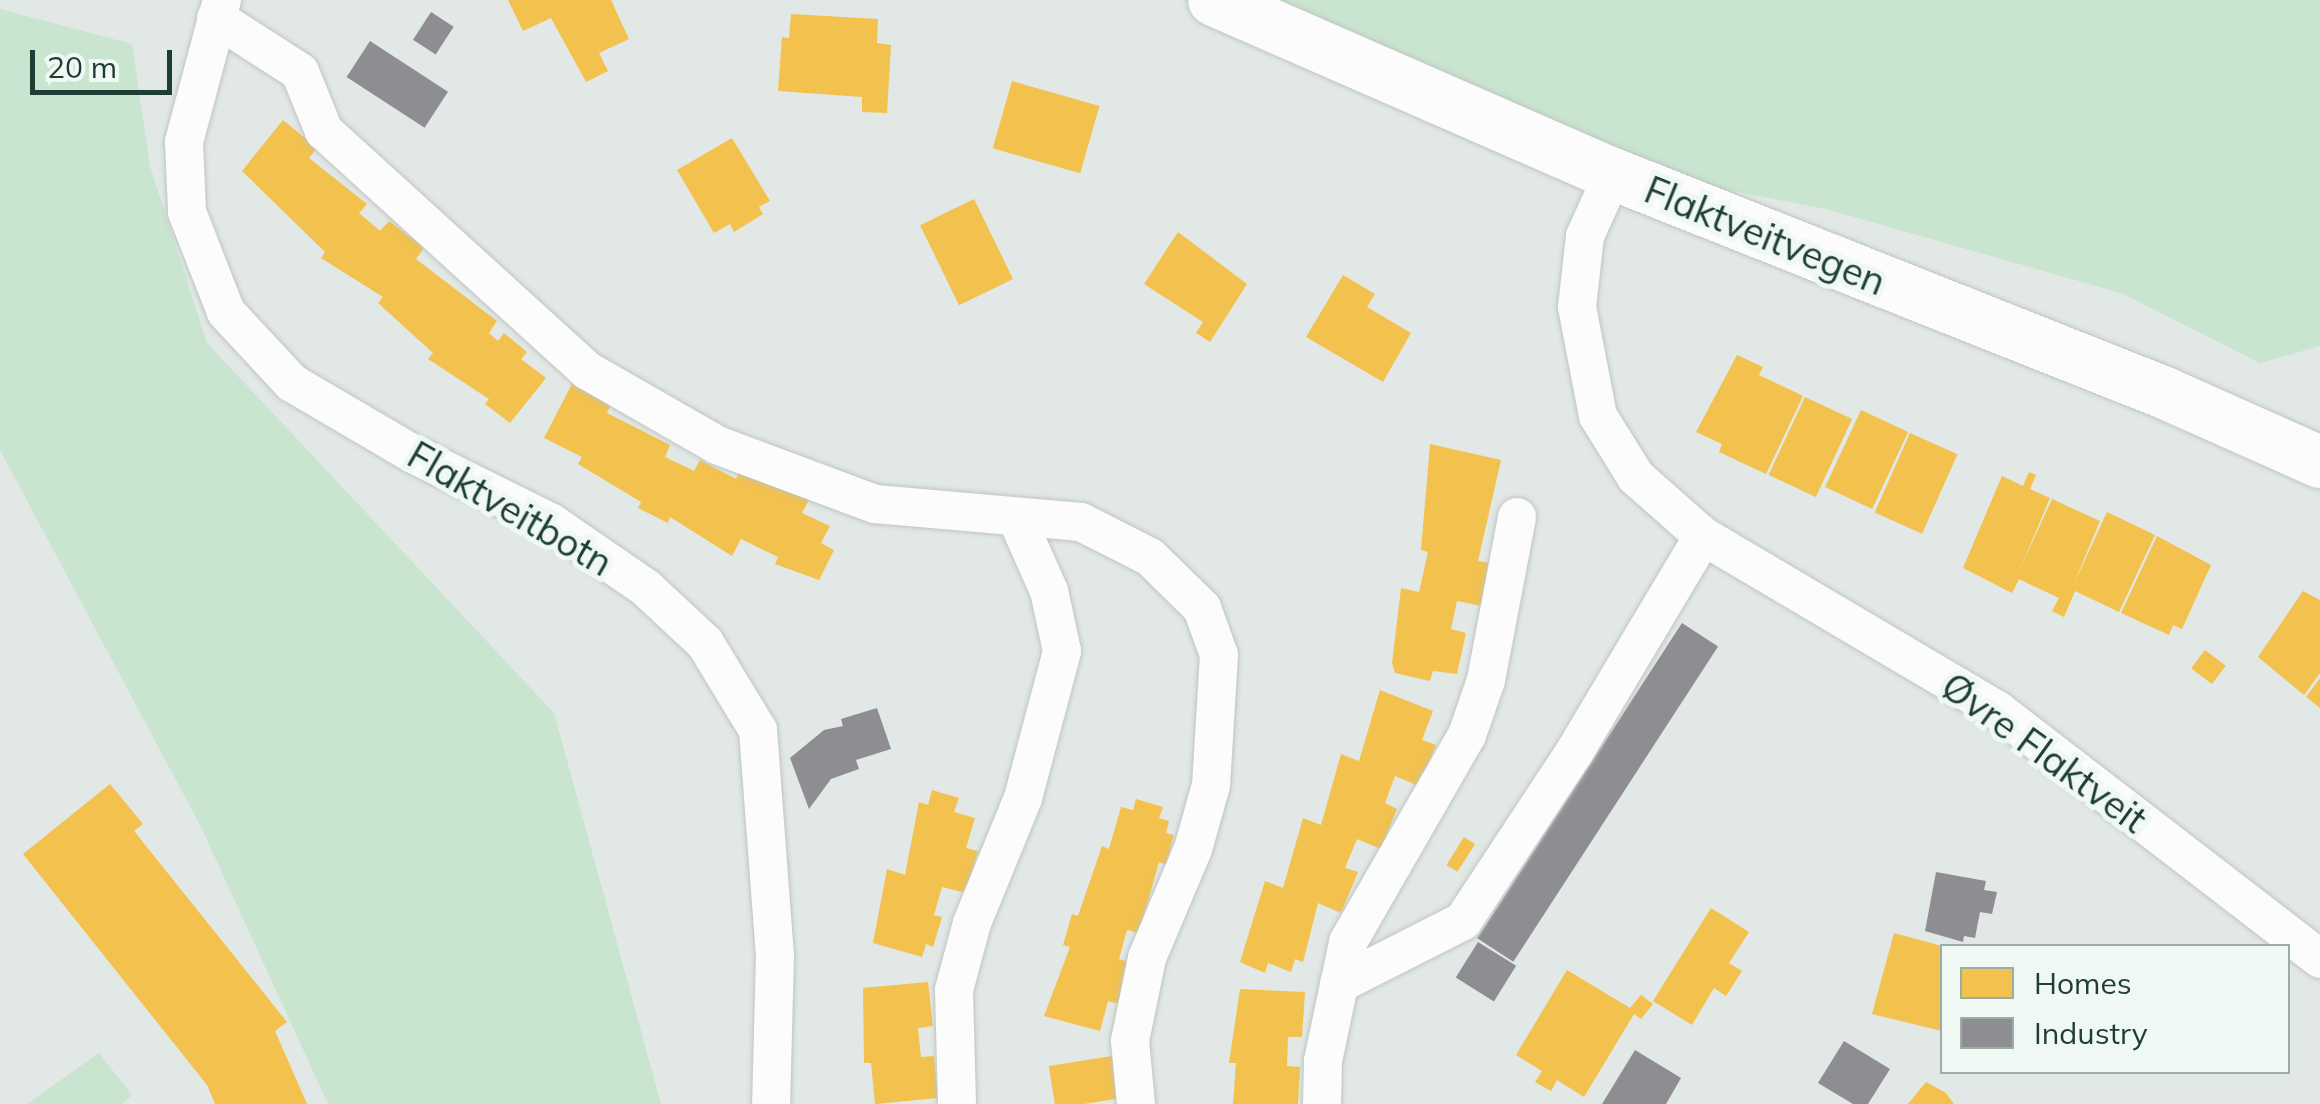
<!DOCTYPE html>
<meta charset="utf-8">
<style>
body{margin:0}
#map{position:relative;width:2320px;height:1104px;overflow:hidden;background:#e2e8e5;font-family:Mulish,sans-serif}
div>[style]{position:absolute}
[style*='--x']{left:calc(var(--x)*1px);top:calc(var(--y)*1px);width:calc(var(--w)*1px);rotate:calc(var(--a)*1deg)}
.green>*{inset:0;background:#c9e4cf}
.homes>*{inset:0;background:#f2c14e;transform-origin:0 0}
.industry>*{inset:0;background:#8d8d92;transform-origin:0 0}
.roads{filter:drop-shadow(0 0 2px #bfc5c2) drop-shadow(0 0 2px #bfc5c2)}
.minor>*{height:38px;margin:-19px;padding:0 19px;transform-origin:19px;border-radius:19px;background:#fbfcfb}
.secondary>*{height:52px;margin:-26px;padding:0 26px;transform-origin:26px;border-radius:26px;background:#fbfcfb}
span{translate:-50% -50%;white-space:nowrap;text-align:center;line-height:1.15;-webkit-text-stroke:10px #eff8f3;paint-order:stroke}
.street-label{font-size:38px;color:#1e3e33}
.legend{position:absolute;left:1940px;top:944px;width:350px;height:130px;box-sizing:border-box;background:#eff8f3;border:2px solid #9baea6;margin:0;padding:12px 18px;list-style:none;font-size:30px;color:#1e3e33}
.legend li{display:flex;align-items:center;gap:20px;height:50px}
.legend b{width:50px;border:2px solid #9baea6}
.scale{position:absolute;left:30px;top:50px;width:142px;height:45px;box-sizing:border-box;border:5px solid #1e3e33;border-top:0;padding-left:12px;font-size:30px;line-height:35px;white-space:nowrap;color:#1e3e33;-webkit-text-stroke:8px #eff8f3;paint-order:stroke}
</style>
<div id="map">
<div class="green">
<div style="clip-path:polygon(1183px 0,2320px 0,2320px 346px,2260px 363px,2121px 293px,1826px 209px,1461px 138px)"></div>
<div style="clip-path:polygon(0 9px,132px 44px,150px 166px,207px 343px,554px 713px,661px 1104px,328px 1104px,201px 827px,0 450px)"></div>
<div style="clip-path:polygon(99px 1053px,132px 1095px,122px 1104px,27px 1104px)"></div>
</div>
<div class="homes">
<div style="clip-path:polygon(508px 0,611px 0,629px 39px,599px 53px,608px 71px,586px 82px,551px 18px,523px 31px)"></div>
<div style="clip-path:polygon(791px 14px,878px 19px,877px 43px,891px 45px,887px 113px,862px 112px,862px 97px,778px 91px,782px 37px,789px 38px)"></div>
<div style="left:1012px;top:81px;width:91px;height:70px;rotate:16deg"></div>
<div style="clip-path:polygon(283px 120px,317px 148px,309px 158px,367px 204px,359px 213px,380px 231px,389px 221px,424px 248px,416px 259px,497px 321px,489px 333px,498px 341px,504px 333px,527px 352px,521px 359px,546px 378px,510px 423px,485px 404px,489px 399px,428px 359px,433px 353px,378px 303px,383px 297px,321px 258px,325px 252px,242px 171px)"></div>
<div style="clip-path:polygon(732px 138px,770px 201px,759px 207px,763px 214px,734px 232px,730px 224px,714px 233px,677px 170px)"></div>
<div style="left:974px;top:199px;width:89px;height:60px;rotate:64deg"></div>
<div style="clip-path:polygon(1178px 232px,1247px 284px,1210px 342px,1196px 333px,1203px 322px,1144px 284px)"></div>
<div style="clip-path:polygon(1343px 275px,1375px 294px,1367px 307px,1411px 333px,1383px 382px,1306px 337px)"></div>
<div style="clip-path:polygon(1737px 355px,1763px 367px,1759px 375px,1803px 396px,1766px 474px,1719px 452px,1722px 444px,1696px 432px)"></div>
<div style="clip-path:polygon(573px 382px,612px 402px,607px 413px,670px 445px,665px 457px,694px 471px,700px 460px,736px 479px,740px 470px,809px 500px,802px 513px,830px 526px,821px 543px,834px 550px,819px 580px,775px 564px,778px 557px,741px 539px,732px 556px,670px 517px,668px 523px,638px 508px,641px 502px,578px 464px,582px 457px,544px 438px)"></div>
<div style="left:1805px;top:397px;width:52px;height:86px;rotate:25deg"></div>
<div style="left:1861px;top:410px;width:52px;height:85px;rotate:25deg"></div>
<div style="left:1910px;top:433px;width:52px;height:87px;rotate:24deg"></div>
<div style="clip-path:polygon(1430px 444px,1501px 460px,1478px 561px,1491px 563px,1482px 606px,1457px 601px,1451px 629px,1466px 633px,1457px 674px,1433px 671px,1430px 681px,1395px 673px,1392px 663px,1401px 588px,1419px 592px,1428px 552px,1421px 550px)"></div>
<div style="clip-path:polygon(2029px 472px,2036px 475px,2030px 489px,2050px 498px,2019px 571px,2052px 499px,2100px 521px,2072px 588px,2107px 512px,2155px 535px,2119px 612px,2075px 591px,2064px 617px,2052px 611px,2059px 598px,2019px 579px,2012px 593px,1963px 568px,2002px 476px,2023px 486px)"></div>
<div style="clip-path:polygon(2157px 536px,2211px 565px,2182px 629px,2173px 625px,2169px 635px,2121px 613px)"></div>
<div style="clip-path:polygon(2303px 591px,2320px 600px,2320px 673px,2304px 695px,2258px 657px)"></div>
<div style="left:2205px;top:650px;width:26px;height:23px;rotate:37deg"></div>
<div style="clip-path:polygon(2320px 678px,2320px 708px,2306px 697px)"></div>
<div style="clip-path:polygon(1380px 690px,1433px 711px,1422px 740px,1436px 745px,1419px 786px,1395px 776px,1385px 803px,1397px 809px,1381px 849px,1357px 839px,1345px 868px,1358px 872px,1341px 913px,1318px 903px,1303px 962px,1295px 959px,1291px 972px,1268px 963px,1265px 973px,1240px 962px,1265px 881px,1283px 888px,1303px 818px,1321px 825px,1341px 754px,1359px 761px)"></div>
<div style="clip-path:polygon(110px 784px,143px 824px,134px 831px,287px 1022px,275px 1031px,307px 1104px,215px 1104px,207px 1085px,23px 854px)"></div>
<div style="clip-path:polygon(932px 790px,959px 798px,954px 812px,975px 818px,966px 848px,978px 851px,966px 893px,942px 887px,934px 915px,942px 917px,933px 947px,926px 944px,922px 957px,873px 943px,887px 869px,905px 875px,919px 802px,928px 805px)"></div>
<div style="clip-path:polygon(1136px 799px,1163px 807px,1159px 818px,1169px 821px,1166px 833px,1174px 835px,1166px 865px,1159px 862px,1139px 933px,1127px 930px,1119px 959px,1132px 963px,1120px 1004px,1108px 1001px,1100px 1031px,1044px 1016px,1070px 947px,1063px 945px,1072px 914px,1078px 916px,1102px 846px,1109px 849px,1121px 807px,1133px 810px)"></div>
<div style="left:1464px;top:837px;width:13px;height:33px;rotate:32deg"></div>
<div style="clip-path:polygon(1711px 908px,1749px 932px,1729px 963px,1742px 971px,1726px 996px,1714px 988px,1692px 1025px,1653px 1001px)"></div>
<div style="clip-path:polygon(1894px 933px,1942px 946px,1942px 1031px,1872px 1014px)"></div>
<div style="clip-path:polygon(1567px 970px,1630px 1008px,1641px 995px,1653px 1004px,1641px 1019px,1634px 1014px,1584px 1097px,1557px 1080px,1551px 1091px,1535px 1082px,1542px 1071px,1516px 1055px)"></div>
<div style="clip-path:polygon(928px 982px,933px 1026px,918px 1028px,921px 1057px,934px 1056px,938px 1098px,875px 1104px,871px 1063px,864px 1063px,863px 988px)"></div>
<div style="clip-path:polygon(1240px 989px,1305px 992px,1302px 1037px,1288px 1037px,1287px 1066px,1300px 1067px,1298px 1104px,1233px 1104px,1236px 1063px,1229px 1063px)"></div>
<div style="left:1112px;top:1056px;width:43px;height:64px;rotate:81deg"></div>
<div style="clip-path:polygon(1926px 1082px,1946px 1093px,1954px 1104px,1908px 1104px)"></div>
</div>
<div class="industry">
<div style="left:431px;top:12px;width:27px;height:33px;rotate:33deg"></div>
<div style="left:370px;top:41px;width:93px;height:43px;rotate:33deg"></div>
<div style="left:1682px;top:623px;width:43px;height:376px;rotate:33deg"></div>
<div style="clip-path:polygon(877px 708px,891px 749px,856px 760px,859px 769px,831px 779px,809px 809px,790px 758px,824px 730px,843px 726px,841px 719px)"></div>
<div style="clip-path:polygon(1936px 872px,1986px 881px,1984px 890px,1997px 892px,1992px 914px,1980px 912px,1975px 938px,1964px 936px,1963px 942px,1925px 931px)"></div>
<div style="left:1478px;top:942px;width:45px;height:42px;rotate:32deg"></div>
<div style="clip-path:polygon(1844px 1041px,1890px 1069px,1868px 1104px,1853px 1104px,1818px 1083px)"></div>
<div style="clip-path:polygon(1635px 1050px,1681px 1078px,1666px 1104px,1602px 1104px)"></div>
</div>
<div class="roads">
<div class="minor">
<div style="--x:222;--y:0;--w:147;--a:105"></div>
<div style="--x:184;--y:142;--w:70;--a:87.5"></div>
<div style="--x:187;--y:212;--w:107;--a:68.7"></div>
<div style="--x:226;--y:312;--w:97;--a:47.1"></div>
<div style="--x:292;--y:383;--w:140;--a:30.4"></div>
<div style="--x:413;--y:454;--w:153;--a:26.4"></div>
<div style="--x:550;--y:522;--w:116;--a:34.5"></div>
<div style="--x:646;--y:588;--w:81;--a:43"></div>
<div style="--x:705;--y:643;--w:102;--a:58.7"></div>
<div style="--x:758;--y:730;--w:226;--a:85.7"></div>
<div style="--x:775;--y:955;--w:149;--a:91.5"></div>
<div style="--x:216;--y:18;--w:100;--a:32.7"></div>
<div style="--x:300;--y:72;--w:64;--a:67.9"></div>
<div style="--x:324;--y:131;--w:357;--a:42.3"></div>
<div style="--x:588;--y:371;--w:149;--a:29.8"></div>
<div style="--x:717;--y:445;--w:169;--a:20.5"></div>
<div style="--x:875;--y:504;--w:207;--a:5"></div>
<div style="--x:1081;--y:522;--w:77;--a:26.9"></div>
<div style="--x:1150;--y:557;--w:73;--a:44.4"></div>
<div style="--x:1202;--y:608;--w:50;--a:70.1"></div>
<div style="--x:1219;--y:655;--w:130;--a:93.5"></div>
<div style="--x:1211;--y:785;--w:66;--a:105.7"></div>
<div style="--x:1193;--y:849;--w:118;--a:112.9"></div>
<div style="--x:1147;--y:958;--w:85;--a:101.6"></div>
<div style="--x:1130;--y:1041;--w:63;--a:84.6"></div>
<div style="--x:1613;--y:174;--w:68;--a:114.3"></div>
<div style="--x:1585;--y:236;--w:71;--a:96.4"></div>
<div style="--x:1577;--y:307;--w:111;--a:79.1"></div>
<div style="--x:1598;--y:416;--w:72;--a:58.1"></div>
<div style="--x:1636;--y:477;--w:89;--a:41.4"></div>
<div style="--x:1703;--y:536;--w:342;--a:30.6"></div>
<div style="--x:1997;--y:710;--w:408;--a:37.6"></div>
<div style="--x:1339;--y:984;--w:139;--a:-26.9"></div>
<div style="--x:1463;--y:921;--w:204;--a:-56.6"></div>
<div style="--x:1575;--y:751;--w:250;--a:-59.2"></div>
<div style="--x:957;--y:1104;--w:114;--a:-91.5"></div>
<div style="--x:954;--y:990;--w:69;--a:-75"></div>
<div style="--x:972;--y:923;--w:135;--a:-67.8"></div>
<div style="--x:1023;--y:798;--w:152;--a:-75.1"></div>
<div style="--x:1062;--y:651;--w:61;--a:-102.2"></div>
<div style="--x:1049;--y:591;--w:79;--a:-114"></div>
<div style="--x:1322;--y:1104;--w:43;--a:-88.7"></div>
<div style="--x:1323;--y:1061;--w:122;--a:-78.1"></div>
<div style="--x:1348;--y:942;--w:239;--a:-60.1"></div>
<div style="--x:1467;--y:735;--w:58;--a:-70.9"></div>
<div style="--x:1486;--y:680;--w:166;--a:-79.2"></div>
</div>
<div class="secondary">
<div style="--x:1214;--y:0;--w:435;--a:23.6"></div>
<div style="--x:1613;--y:174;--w:594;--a:21.64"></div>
<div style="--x:2165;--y:393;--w:170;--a:24"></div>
</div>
</div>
<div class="street-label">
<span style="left:1765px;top:236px;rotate:22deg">Flaktveitvegen</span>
<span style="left:510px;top:509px;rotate:30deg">Flaktveitbotn</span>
<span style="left:2044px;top:753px;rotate:36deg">Øvre Flaktveit</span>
</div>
<ul class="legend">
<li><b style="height:28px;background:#f2c14e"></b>Homes</li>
<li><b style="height:28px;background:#8d8d92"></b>Industry</li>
</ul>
<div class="scale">20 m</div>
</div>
